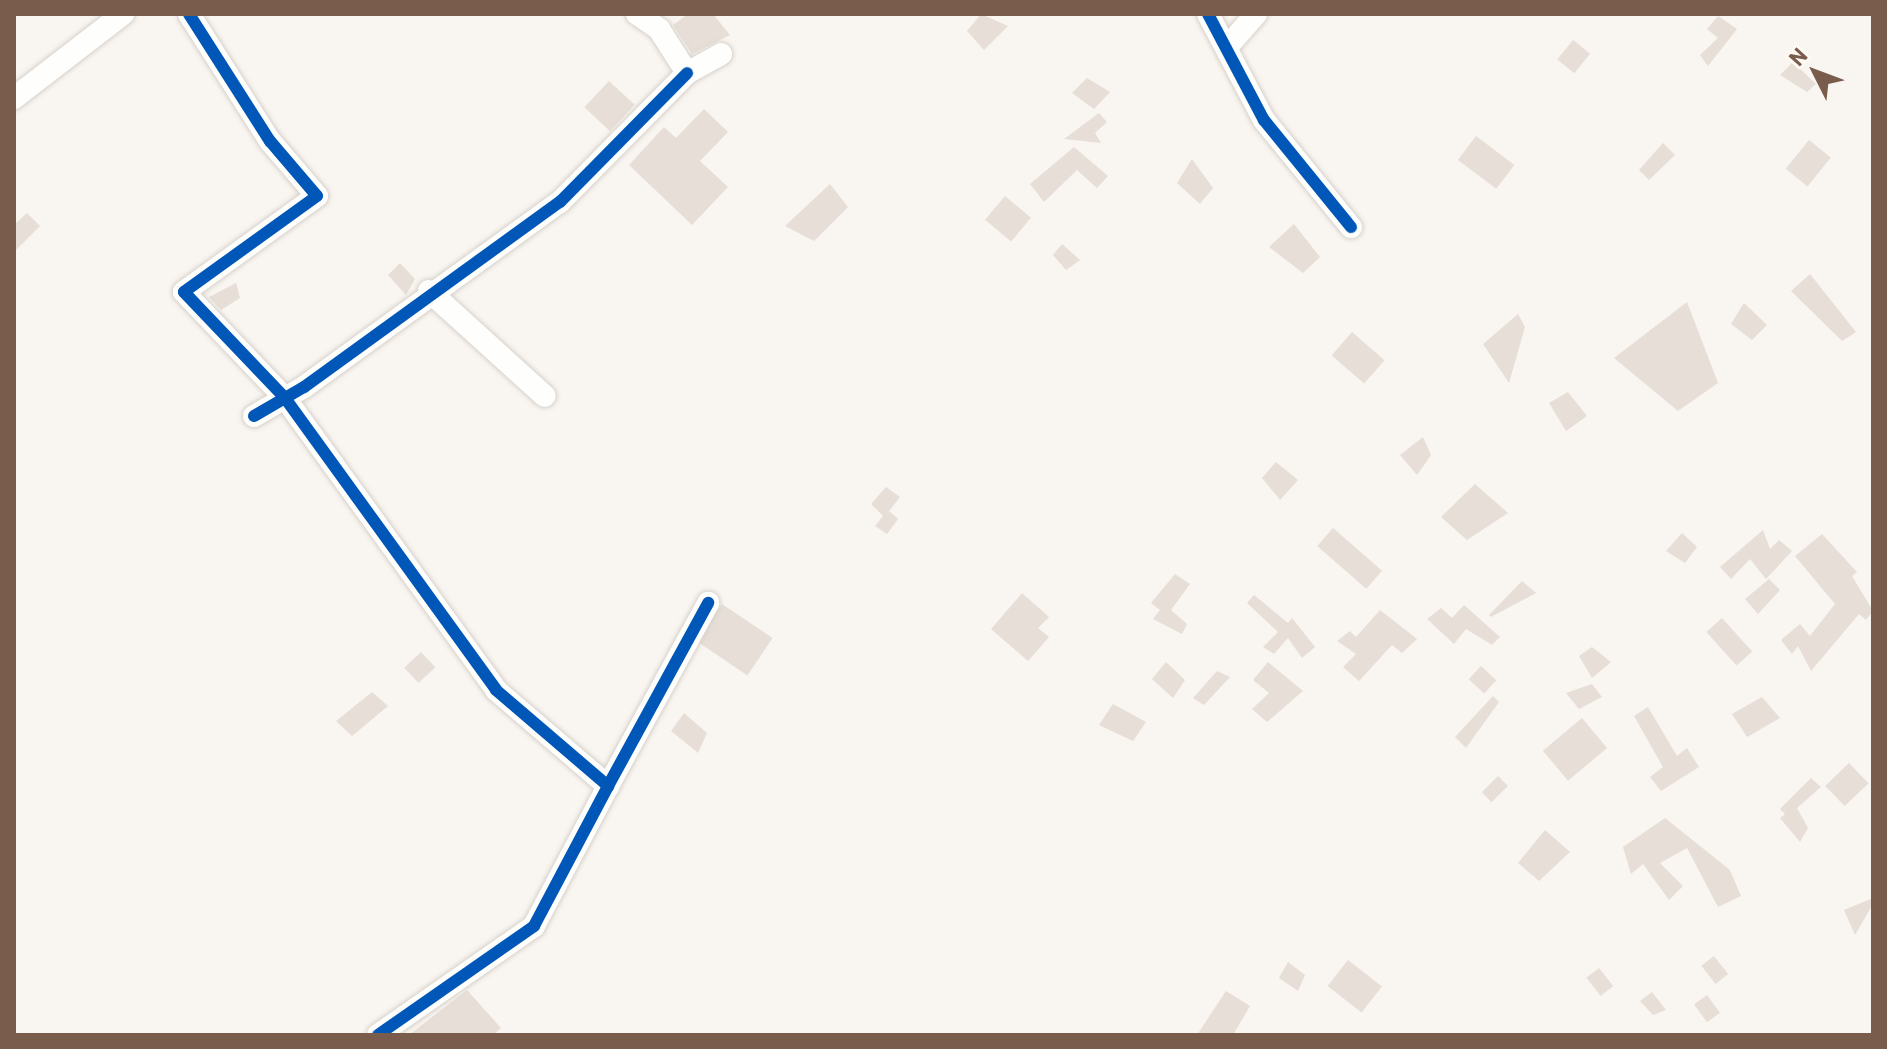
<!DOCTYPE html>
<style>
body{margin:0}
#map{position:relative;width:1887px;height:1049px;overflow:hidden;background:#f9f5f0;font-family:Barlow,sans-serif}
div>[style]{position:absolute}
[style*='--x']{left:calc(var(--x)*1px);top:calc(var(--y)*1px);width:calc(var(--w)*1px);rotate:calc(var(--a)*1deg)}
.building>*{inset:0;background:#e6ded7;transform-origin:0 0}
.roads{filter:drop-shadow(0 0 2px #d7d1cb) drop-shadow(0 0 2px #d7d1cb)}
.minor>*{height:22px;margin:-11px;padding:0 11px;transform-origin:11px;border-radius:11px;background:#fefefd}
.cycleway>*{height:12px;margin:-6px;padding:0 6px;transform-origin:6px;border-radius:6px;background:#0057b8}
span{translate:-50% -50%;white-space:nowrap;text-align:center;line-height:1.15;-webkit-text-stroke:8px #fffaf3;paint-order:stroke}
.frame{position:absolute;inset:0;border:16px solid #7a5c4d;pointer-events:none}
.north{position:absolute;left:1775px;top:32px;width:80px;height:80px;-webkit-text-stroke:6px #fffaf3;paint-order:stroke;rotate:312deg;font-size:22px;font-weight:700;line-height:32px;text-align:center;color:#7a5c4d}
.north::after{content:'';display:block;margin:auto;width:28px;height:36px;background:#7a5c4d;clip-path:polygon(50% 0,100% 100%,50% 72%,0 100%)}
</style>
<div id="map">
<div class="building">
<div style="clip-path:polygon(688px 14px,713px 14px,730px 35px,692px 54px,673px 25px)"></div>
<div style="clip-path:polygon(981px 14px,1008px 26px,984px 50px,967px 31px)"></div>
<div style="clip-path:polygon(1718px 16px,1737px 29px,1708px 66px,1700px 55px,1718px 38px,1707px 29px)"></div>
<div style="left:1573px;top:40px;width:22px;height:25px;rotate:39deg"></div>
<div style="clip-path:polygon(1793px 62px,1816px 84px,1807px 92px,1780px 75px)"></div>
<div style="clip-path:polygon(1087px 78px,1110px 92px,1094px 109px,1072px 93px)"></div>
<div style="left:609px;top:81px;width:35px;height:36px;rotate:43deg"></div>
<div style="clip-path:polygon(704px 109px,728px 132px,700px 161px,728px 187px,692px 225px,629px 165px,664px 127px,676px 138px)"></div>
<div style="clip-path:polygon(1099px 113px,1107px 122px,1095px 133px,1101px 143px,1064px 139px)"></div>
<div style="left:1476px;top:136px;width:48px;height:30px;rotate:37deg"></div>
<div style="left:1809px;top:140px;width:28px;height:37px;rotate:39deg"></div>
<div style="clip-path:polygon(1663px 143px,1675px 155px,1649px 180px,1639px 170px)"></div>
<div style="clip-path:polygon(1074px 147px,1108px 176px,1097px 188px,1077px 170px,1044px 202px,1030px 184px)"></div>
<div style="clip-path:polygon(1192px 159px,1213px 188px,1200px 204px,1177px 183px)"></div>
<div style="clip-path:polygon(830px 184px,848px 207px,814px 241px,785px 226px)"></div>
<div style="left:1005px;top:196px;width:34px;height:31px;rotate:40deg"></div>
<div style="clip-path:polygon(27px 213px,40px 226px,14px 252px,14px 225px)"></div>
<div style="clip-path:polygon(1294px 224px,1320px 257px,1303px 273px,1269px 247px)"></div>
<div style="clip-path:polygon(1062px 244px,1080px 260px,1066px 270px,1053px 255px)"></div>
<div style="clip-path:polygon(400px 263px,415px 279px,406px 295px,388px 275px)"></div>
<div style="clip-path:polygon(1810px 274px,1856px 332px,1842px 341px,1791px 291px)"></div>
<div style="clip-path:polygon(236px 283px,240px 298px,221px 310px,209px 297px)"></div>
<div style="clip-path:polygon(1687px 302px,1718px 383px,1678px 411px,1614px 358px)"></div>
<div style="clip-path:polygon(1744px 303px,1767px 325px,1752px 340px,1731px 324px)"></div>
<div style="clip-path:polygon(1518px 314px,1525px 327px,1509px 383px,1483px 344px)"></div>
<div style="left:1352px;top:332px;width:43px;height:31px;rotate:41deg"></div>
<div style="clip-path:polygon(1568px 392px,1587px 416px,1566px 431px,1549px 403px)"></div>
<div style="clip-path:polygon(1423px 437px,1431px 455px,1417px 475px,1400px 455px)"></div>
<div style="clip-path:polygon(1276px 462px,1298px 480px,1280px 500px,1262px 478px)"></div>
<div style="clip-path:polygon(1475px 484px,1508px 513px,1467px 540px,1441px 517px)"></div>
<div style="clip-path:polygon(886px 487px,900px 497px,889px 511px,898px 519px,887px 534px,875px 526px,883px 516px,871px 504px)"></div>
<div style="left:1333px;top:528px;width:65px;height:24px;rotate:41deg"></div>
<div style="clip-path:polygon(1763px 530px,1770px 549px,1779px 540px,1792px 551px,1766px 579px,1750px 559px,1731px 579px,1720px 567px)"></div>
<div style="clip-path:polygon(1682px 533px,1697px 547px,1685px 563px,1666px 551px)"></div>
<div style="clip-path:polygon(1822px 534px,1857px 572px,1852px 576px,1873px 611px,1866px 620px,1859px 614px,1811px 671px,1798px 646px,1792px 654px,1781px 640px,1800px 624px,1810px 636px,1835px 604px,1795px 556px)"></div>
<div style="clip-path:polygon(1175px 574px,1190px 584px,1171px 610px,1187px 624px,1182px 634px,1153px 619px,1160px 610px,1151px 603px)"></div>
<div style="clip-path:polygon(1769px 579px,1780px 590px,1758px 614px,1745px 599px)"></div>
<div style="clip-path:polygon(1522px 581px,1536px 593px,1491px 617px,1489px 615px)"></div>
<div style="clip-path:polygon(1022px 593px,1049px 617px,1038px 628px,1049px 637px,1028px 661px,991px 629px)"></div>
<div style="clip-path:polygon(1254px 595px,1288px 623px,1292px 618px,1315px 647px,1302px 658px,1288px 638px,1274px 654px,1263px 647px,1278px 632px,1247px 603px)"></div>
<div style="left:722px;top:604px;width:61px;height:45px;rotate:34deg"></div>
<div style="clip-path:polygon(1464px 605px,1500px 637px,1492px 645px,1466px 629px,1454px 644px,1427px 619px,1441px 608px,1452px 618px)"></div>
<div style="clip-path:polygon(1380px 610px,1417px 639px,1402px 653px,1392px 645px,1359px 681px,1343px 667px,1356px 654px,1337px 641px,1350px 631px,1356px 637px)"></div>
<div style="left:1722px;top:618px;width:45px;height:21px;rotate:48deg"></div>
<div style="clip-path:polygon(1592px 647px,1611px 662px,1592px 678px,1579px 656px)"></div>
<div style="left:421px;top:652px;width:21px;height:23px;rotate:47deg"></div>
<div style="clip-path:polygon(1166px 662px,1185px 680px,1173px 698px,1152px 679px)"></div>
<div style="clip-path:polygon(1268px 662px,1303px 691px,1267px 722px,1252px 709px,1269px 693px,1253px 680px)"></div>
<div style="left:1481px;top:666px;width:21px;height:18px;rotate:43deg"></div>
<div style="clip-path:polygon(1217px 671px,1230px 677px,1204px 705px,1193px 698px)"></div>
<div style="clip-path:polygon(1592px 684px,1602px 697px,1579px 709px,1566px 693px)"></div>
<div style="clip-path:polygon(372px 692px,388px 706px,352px 736px,336px 721px)"></div>
<div style="clip-path:polygon(1493px 696px,1499px 702px,1466px 748px,1455px 737px)"></div>
<div style="clip-path:polygon(1762px 697px,1780px 718px,1747px 737px,1732px 714px)"></div>
<div style="clip-path:polygon(1113px 704px,1146px 722px,1133px 741px,1099px 725px)"></div>
<div style="clip-path:polygon(1648px 707px,1677px 756px,1687px 748px,1699px 767px,1661px 791px,1650px 777px,1663px 767px,1634px 716px)"></div>
<div style="clip-path:polygon(684px 713px,707px 733px,698px 753px,671px 731px)"></div>
<div style="left:1582px;top:718px;width:39px;height:51px;rotate:50deg"></div>
<div style="left:1849px;top:763px;width:28px;height:33px;rotate:46deg"></div>
<div style="left:1498px;top:776px;width:14px;height:23px;rotate:45deg"></div>
<div style="clip-path:polygon(1811px 778px,1821px 787px,1797px 808px,1808px 828px,1800px 842px,1780px 818px,1785px 814px,1780px 809px)"></div>
<div style="clip-path:polygon(1665px 818px,1730px 870px,1741px 896px,1718px 907px,1687px 848px,1660px 863px,1683px 886px,1669px 900px,1643px 864px,1631px 874px,1623px 847px)"></div>
<div style="clip-path:polygon(1545px 830px,1570px 852px,1539px 881px,1518px 863px)"></div>
<div style="clip-path:polygon(1873px 898px,1873px 904px,1855px 935px,1844px 910px)"></div>
<div style="left:1714px;top:956px;width:23px;height:16px;rotate:52deg"></div>
<div style="left:1348px;top:960px;width:43px;height:33px;rotate:38deg"></div>
<div style="clip-path:polygon(1288px 962px,1305px 975px,1298px 991px,1279px 978px)"></div>
<div style="left:1599px;top:968px;width:23px;height:16px;rotate:52deg"></div>
<div style="clip-path:polygon(467px 990px,501px 1028px,493px 1035px,409px 1035px)"></div>
<div style="clip-path:polygon(1226px 991px,1250px 1006px,1233px 1035px,1197px 1035px)"></div>
<div style="clip-path:polygon(1652px 992px,1666px 1010px,1653px 1015px,1640px 1001px)"></div>
<div style="left:1707px;top:995px;width:22px;height:16px;rotate:54deg"></div>
</div>
<div class="roads">
<div class="minor">
<div style="--x:189;--y:14;--w:151;--a:57.5"></div>
<div style="--x:270;--y:141;--w:72;--a:49.5"></div>
<div style="--x:317;--y:196;--w:164;--a:144.2"></div>
<div style="--x:184;--y:292;--w:146;--a:46.4"></div>
<div style="--x:285;--y:398;--w:360;--a:54.1"></div>
<div style="--x:496;--y:690;--w:148;--a:40.6"></div>
<div style="--x:608;--y:786;--w:209;--a:-61.3"></div>
<div style="--x:637;--y:14;--w:27;--a:34"></div>
<div style="--x:659;--y:29;--w:52;--a:57.5"></div>
<div style="--x:687;--y:73;--w:39;--a:-29"></div>
<div style="--x:1208;--y:14;--w:120;--a:62.2"></div>
<div style="--x:1264;--y:120;--w:138;--a:50.9"></div>
<div style="--x:1227;--y:47;--w:44;--a:-48.7"></div>
<div style="--x:14;--y:98;--w:138;--a:-37.6"></div>
<div style="--x:429;--y:291;--w:156;--a:42.2"></div>
<div style="--x:254;--y:416;--w:58;--a:-30.1"></div>
<div style="--x:304;--y:387;--w:316;--a:-35.9"></div>
<div style="--x:560;--y:202;--w:181;--a:-45.4"></div>
<div style="--x:378;--y:1035;--w:190;--a:-34.9"></div>
<div style="--x:534;--y:926;--w:158;--a:-62.1"></div>
</div>
</div>
<div class="cycleway">
<div style="--x:189;--y:14;--w:151;--a:57.5"></div>
<div style="--x:270;--y:141;--w:72;--a:49.5"></div>
<div style="--x:317;--y:196;--w:164;--a:144.2"></div>
<div style="--x:184;--y:292;--w:146;--a:46.4"></div>
<div style="--x:285;--y:398;--w:360;--a:54.1"></div>
<div style="--x:496;--y:690;--w:148;--a:40.6"></div>
<div style="--x:608;--y:786;--w:209;--a:-61.3"></div>
<div style="--x:1208;--y:14;--w:120;--a:62.2"></div>
<div style="--x:1264;--y:120;--w:138;--a:50.9"></div>
<div style="--x:254;--y:416;--w:58;--a:-30.1"></div>
<div style="--x:304;--y:387;--w:316;--a:-35.9"></div>
<div style="--x:560;--y:202;--w:181;--a:-45.4"></div>
<div style="--x:378;--y:1035;--w:190;--a:-34.9"></div>
<div style="--x:534;--y:926;--w:158;--a:-62.1"></div>
</div>
<div class="frame"></div>
<div class="north">N</div>
</div>
